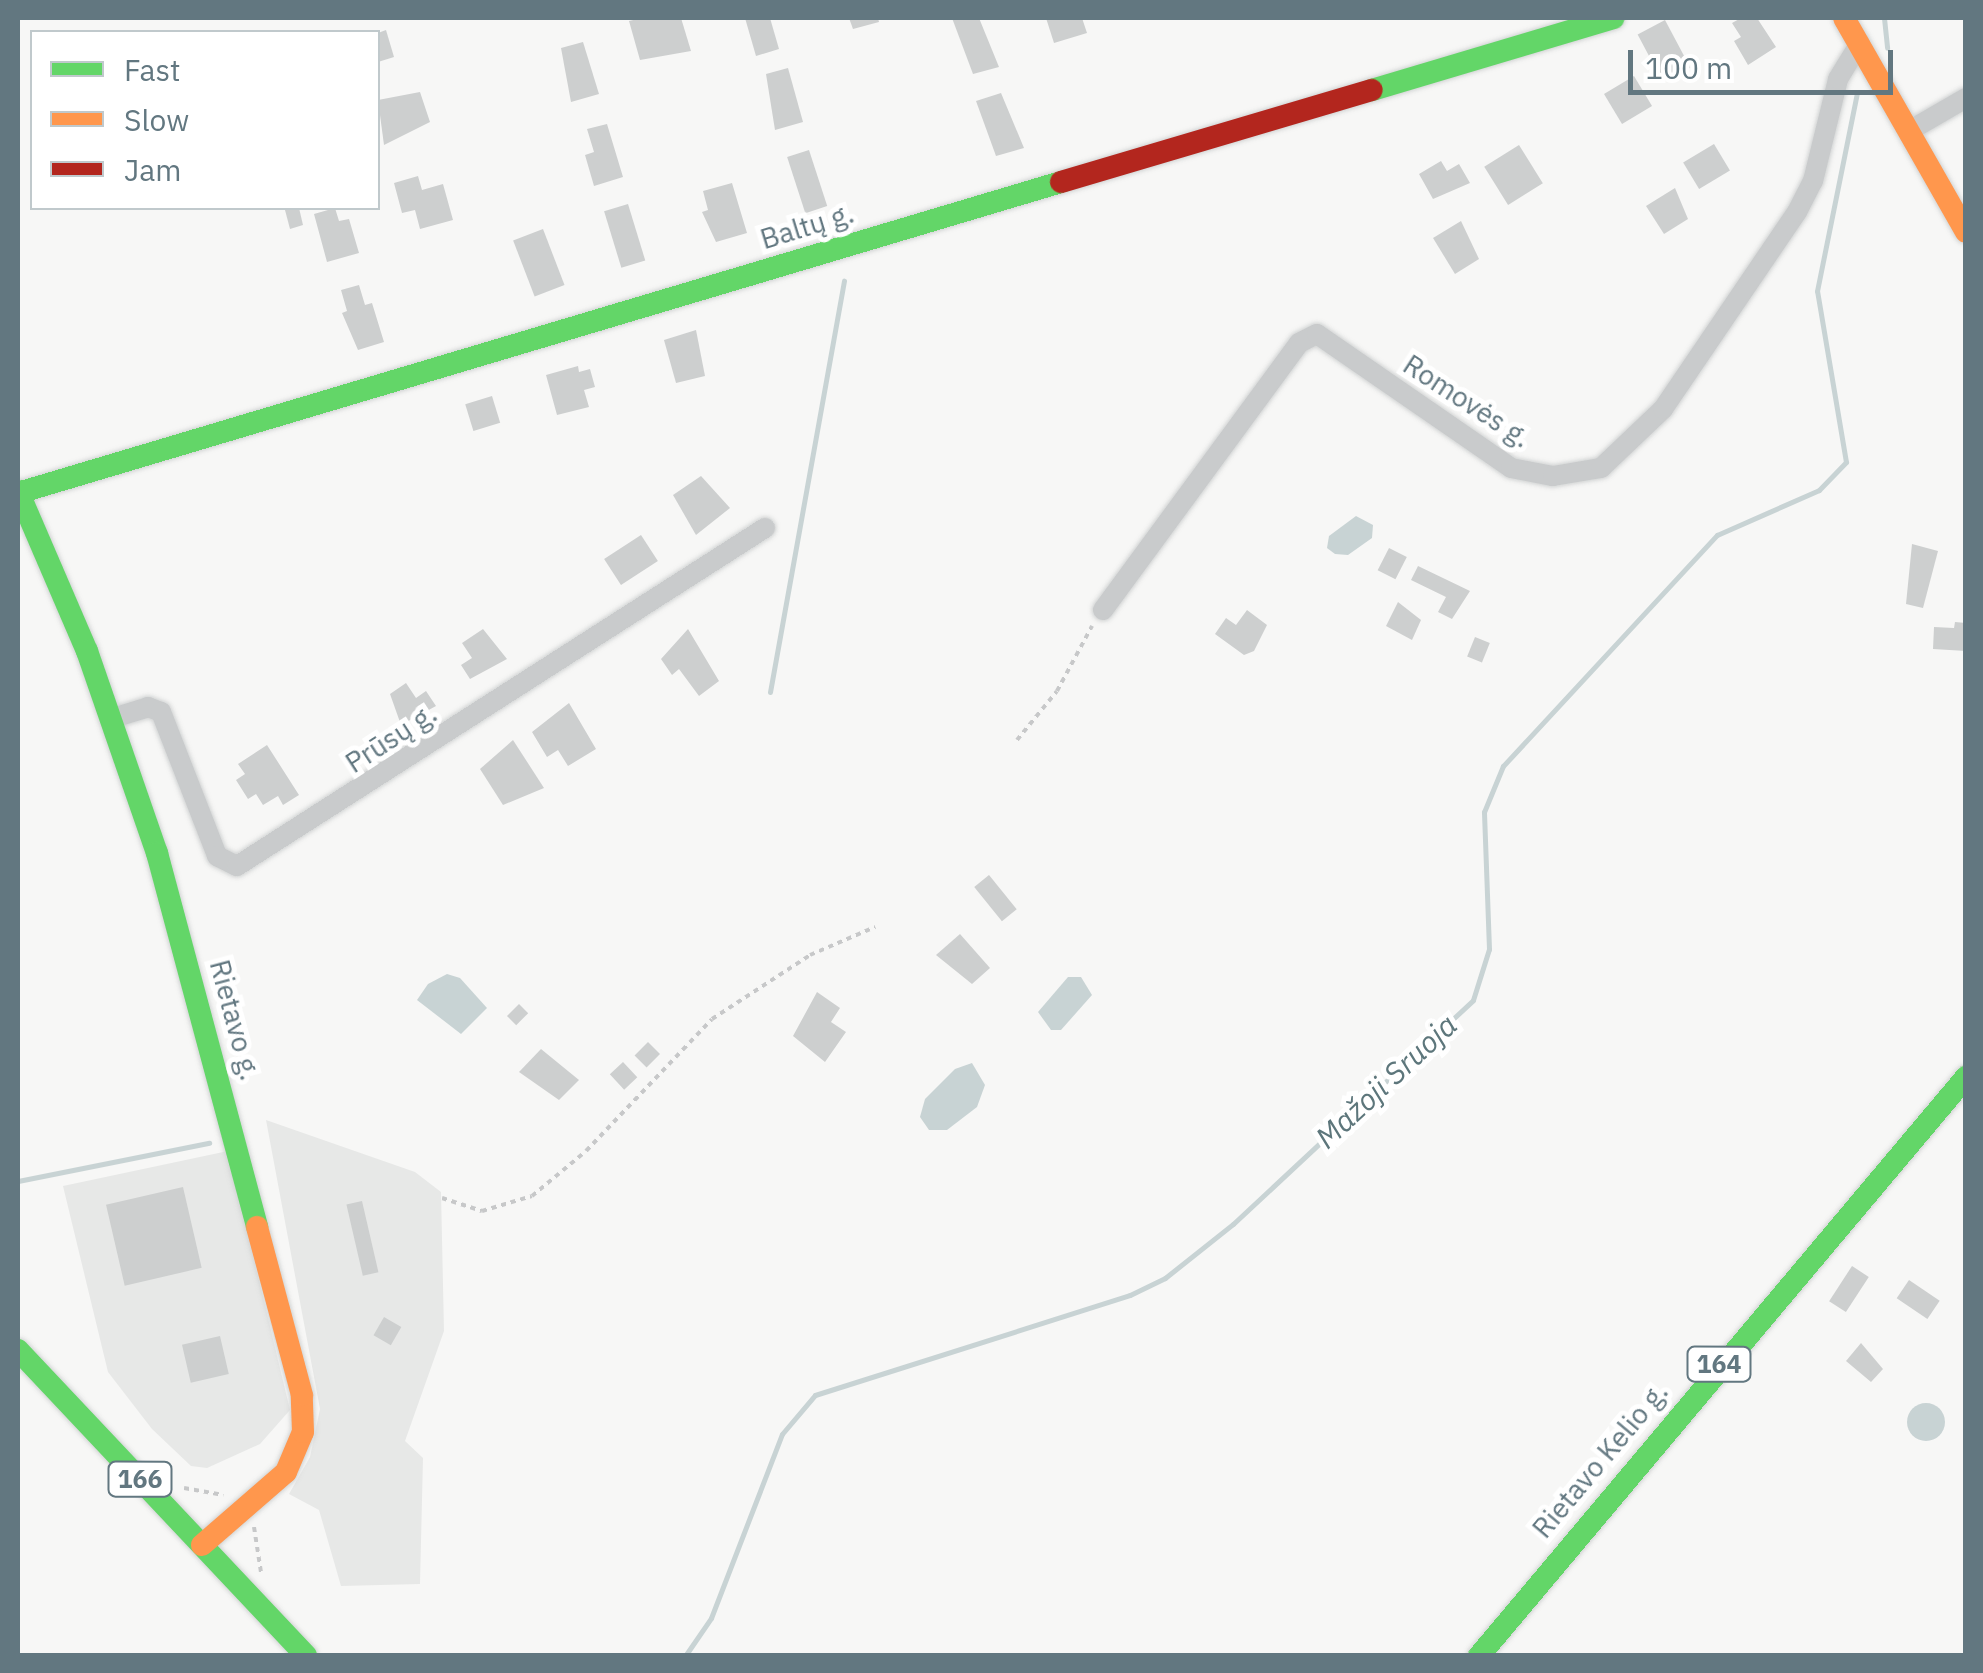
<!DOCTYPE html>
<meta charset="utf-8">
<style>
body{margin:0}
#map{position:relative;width:1983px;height:1673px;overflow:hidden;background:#f7f7f6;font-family:"IBM Plex Sans",sans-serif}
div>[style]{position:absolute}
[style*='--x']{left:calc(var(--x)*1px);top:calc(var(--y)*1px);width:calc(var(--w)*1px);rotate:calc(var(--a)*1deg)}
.built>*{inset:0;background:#e7e8e7}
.water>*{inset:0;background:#c8d3d4}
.round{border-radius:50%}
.stream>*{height:5px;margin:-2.5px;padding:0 2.5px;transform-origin:2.5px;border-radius:2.5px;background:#c8d3d4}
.building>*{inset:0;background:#cdcfcf;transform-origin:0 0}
.path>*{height:4px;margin-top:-2px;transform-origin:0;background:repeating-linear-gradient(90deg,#c7c8c9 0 5px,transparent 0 10px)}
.roads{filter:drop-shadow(0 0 2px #d2d4d4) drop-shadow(0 0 2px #d2d4d4)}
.street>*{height:20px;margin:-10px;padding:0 10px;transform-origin:10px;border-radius:10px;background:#c9cbcc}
.fast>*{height:22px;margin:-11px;padding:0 11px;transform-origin:11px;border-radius:11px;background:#63d668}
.slow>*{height:22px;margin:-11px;padding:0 11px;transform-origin:11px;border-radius:11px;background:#ff974d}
.jam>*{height:22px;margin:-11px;padding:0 11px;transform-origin:11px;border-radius:11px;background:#b3261e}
span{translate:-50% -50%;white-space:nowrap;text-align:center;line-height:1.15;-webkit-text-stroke:10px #fff;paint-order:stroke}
.shield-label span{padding:2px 8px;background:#fff;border:2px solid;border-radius:8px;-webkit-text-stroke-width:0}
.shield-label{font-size:25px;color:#627780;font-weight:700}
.street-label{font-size:28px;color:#627780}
.water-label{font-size:30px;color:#5d767b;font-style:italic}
.frame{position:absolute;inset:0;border:20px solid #627780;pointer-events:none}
.legend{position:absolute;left:30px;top:30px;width:350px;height:180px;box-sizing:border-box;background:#fff;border:2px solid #c0c9cc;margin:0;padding:12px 18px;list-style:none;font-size:30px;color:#627780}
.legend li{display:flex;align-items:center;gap:20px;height:50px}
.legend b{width:50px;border:2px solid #c0c9cc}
.scale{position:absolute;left:1628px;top:50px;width:265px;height:45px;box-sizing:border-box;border:5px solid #627780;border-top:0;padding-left:12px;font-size:30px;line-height:35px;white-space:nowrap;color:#627780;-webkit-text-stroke:8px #fff;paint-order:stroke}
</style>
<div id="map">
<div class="built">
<div style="clip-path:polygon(266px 1120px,415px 1172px,441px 1192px,444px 1331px,405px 1441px,423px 1458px,420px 1584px,341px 1586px,319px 1510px,289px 1494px,310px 1457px,320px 1409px)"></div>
<div style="clip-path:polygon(228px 1151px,290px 1410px,260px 1444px,207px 1468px,191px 1466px,152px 1429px,108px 1372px,63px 1186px)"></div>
</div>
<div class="water">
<div style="clip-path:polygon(1356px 516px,1373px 525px,1372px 538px,1348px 555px,1335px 554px,1327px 548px,1329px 536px)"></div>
<div style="clip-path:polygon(447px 974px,460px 978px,487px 1008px,461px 1034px,417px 1000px,428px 984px)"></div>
<div style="clip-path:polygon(1068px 977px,1081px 977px,1092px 995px,1061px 1030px,1051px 1030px,1038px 1012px)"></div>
<div style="clip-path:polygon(972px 1063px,985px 1085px,977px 1107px,947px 1130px,929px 1130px,920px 1117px,925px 1099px,955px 1069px)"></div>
<div class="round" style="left:1907px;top:1403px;width:38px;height:38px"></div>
</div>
<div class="stream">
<div style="--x:1884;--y:18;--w:30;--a:84"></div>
<div style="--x:770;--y:692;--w:418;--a:-79.8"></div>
<div style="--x:18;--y:1181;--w:195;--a:-11.3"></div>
<div style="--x:685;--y:1656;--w:46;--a:-55.6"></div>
<div style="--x:711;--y:1618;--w:197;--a:-68.9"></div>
<div style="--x:782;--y:1434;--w:51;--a:-49.8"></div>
<div style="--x:815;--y:1395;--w:330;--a:-17.6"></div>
<div style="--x:1130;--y:1295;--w:39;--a:-26"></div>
<div style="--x:1165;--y:1278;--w:87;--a:-38.5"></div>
<div style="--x:1233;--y:1224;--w:328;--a:-43"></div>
<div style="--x:1473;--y:1000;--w:53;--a:-72.6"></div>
<div style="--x:1489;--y:949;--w:137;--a:-92.1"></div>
<div style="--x:1484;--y:812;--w:50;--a:-67.6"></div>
<div style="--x:1503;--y:766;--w:315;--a:-47.2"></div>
<div style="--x:1717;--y:535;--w:111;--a:-23.8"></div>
<div style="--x:1819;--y:490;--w:39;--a:-46"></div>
<div style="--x:1846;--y:462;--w:173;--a:-99.6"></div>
<div style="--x:1817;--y:291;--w:202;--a:-78.6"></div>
</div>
<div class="building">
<div style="clip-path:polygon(642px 18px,681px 18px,691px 51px,640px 60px,629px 21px)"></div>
<div style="clip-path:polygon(745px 18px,770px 18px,779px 49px,756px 56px)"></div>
<div style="clip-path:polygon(849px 18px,878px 18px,879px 22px,853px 29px)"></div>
<div style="clip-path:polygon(952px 18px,979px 18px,999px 67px,973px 74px)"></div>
<div style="clip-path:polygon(1046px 18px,1082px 18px,1087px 33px,1054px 43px)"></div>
<div style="clip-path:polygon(1741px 18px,1757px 18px,1776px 47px,1748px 65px,1734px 41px,1741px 37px,1732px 23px)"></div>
<div style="left:1665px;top:20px;width:54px;height:31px;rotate:62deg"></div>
<div style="clip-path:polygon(386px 30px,394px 57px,378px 62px,378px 33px)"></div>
<div style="clip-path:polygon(583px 42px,599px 94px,571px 102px,561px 48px)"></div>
<div style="clip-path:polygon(788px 68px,803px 122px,775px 130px,766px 74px)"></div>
<div style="left:1634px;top:76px;width:35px;height:35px;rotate:59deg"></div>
<div style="clip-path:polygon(420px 92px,430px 122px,384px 145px,378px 100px)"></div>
<div style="clip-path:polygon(1001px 93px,1024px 148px,996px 156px,976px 101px)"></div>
<div style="clip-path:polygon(607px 124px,623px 177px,594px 186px,585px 155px,594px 152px,587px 129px)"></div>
<div style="left:1714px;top:144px;width:31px;height:36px;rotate:59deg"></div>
<div style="left:1519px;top:145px;width:45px;height:41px;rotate:58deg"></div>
<div style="left:809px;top:150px;width:59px;height:23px;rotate:72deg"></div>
<div style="clip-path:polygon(1441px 161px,1447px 171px,1459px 164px,1470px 183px,1433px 199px,1419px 174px)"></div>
<div style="clip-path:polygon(418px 176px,422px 190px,443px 184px,453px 220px,420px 229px,415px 210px,402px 213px,394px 183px)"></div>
<div style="clip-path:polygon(732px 183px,747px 233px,716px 242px,702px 212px,708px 210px,703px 191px)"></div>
<div style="clip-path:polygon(1675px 188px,1688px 219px,1664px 234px,1646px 206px)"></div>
<div style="left:628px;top:204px;width:59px;height:25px;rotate:73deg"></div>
<div style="clip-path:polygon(299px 208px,303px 225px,290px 229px,285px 210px)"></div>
<div style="clip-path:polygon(335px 208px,339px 221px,349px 219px,359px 253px,327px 262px,314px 214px)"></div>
<div style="clip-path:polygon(1461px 221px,1479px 259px,1455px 274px,1433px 238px)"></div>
<div style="left:543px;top:229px;width:60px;height:32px;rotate:69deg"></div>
<div style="clip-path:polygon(359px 285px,365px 305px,372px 303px,384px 342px,358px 350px,342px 313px,347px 311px,341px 290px)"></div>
<div style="clip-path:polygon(696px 330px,705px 376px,676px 383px,664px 340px)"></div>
<div style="clip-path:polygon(578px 366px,579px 372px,590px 369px,595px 387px,584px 390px,589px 407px,557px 415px,546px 375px)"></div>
<div style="left:492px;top:396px;width:28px;height:28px;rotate:73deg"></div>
<div style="clip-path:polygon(701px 476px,730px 508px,696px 535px,673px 495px)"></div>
<div style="left:641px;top:535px;width:31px;height:44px;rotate:57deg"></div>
<div style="clip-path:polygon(1912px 544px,1938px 551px,1923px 608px,1906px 604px)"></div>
<div style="left:1389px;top:548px;width:20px;height:25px;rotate:27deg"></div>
<div style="clip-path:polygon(1418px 566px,1470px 591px,1452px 619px,1438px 612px,1446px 597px,1411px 580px)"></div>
<div style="clip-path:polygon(1398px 602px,1421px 620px,1412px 640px,1386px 626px)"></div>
<div style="clip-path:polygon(1247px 610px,1267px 625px,1254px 651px,1244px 655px,1215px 634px,1226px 618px,1236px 625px)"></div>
<div style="clip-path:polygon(1955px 622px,1966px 623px,1966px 651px,1933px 649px,1934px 627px,1954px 628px)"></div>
<div style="clip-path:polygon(483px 629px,507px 659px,470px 679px,461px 665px,472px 658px,462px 643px)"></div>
<div style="clip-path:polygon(688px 629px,719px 681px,699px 696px,679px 669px,672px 675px,661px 659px)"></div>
<div style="left:1475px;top:637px;width:16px;height:21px;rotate:22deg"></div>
<div style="clip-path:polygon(406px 683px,416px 698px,426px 691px,436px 706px,401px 725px,390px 694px)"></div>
<div style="clip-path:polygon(569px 703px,596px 749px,568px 766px,558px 750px,547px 757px,532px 732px)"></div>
<div style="clip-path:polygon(513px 740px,544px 788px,503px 805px,480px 769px)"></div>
<div style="clip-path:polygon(267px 745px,299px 795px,283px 805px,278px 796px,263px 805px,256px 794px,248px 799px,236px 780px,245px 774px,238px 764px)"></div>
<div style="left:989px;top:875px;width:44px;height:19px;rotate:51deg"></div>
<div style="clip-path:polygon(960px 934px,990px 968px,972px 984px,936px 955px)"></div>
<div style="clip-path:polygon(817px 992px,840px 1008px,831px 1022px,846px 1032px,825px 1062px,793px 1036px)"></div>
<div style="left:519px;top:1004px;width:13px;height:17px;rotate:45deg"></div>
<div style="left:648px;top:1042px;width:17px;height:19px;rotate:45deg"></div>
<div style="clip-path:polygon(541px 1049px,579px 1080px,559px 1100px,519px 1072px)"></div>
<div style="left:623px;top:1062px;width:21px;height:18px;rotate:47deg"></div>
<div style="left:183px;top:1187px;width:83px;height:79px;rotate:77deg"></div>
<div style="left:362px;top:1201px;width:73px;height:16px;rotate:77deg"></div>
<div style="left:1852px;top:1266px;width:20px;height:42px;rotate:33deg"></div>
<div style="left:1909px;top:1280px;width:37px;height:22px;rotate:34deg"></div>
<div style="left:384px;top:1317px;width:20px;height:21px;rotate:30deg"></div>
<div style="left:220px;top:1336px;width:39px;height:39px;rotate:77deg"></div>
<div style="clip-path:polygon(1861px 1343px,1883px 1369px,1871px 1382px,1846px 1361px)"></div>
</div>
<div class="path">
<div style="--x:1017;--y:740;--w:63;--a:-50.8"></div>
<div style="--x:1057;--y:691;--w:74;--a:-61.7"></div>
<div style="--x:442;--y:1198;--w:42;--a:18"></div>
<div style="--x:482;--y:1211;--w:52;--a:-16.7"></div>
<div style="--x:532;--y:1196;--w:70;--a:-39.8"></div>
<div style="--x:586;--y:1151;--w:182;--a:-46.3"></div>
<div style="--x:712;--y:1019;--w:117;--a:-33.1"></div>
<div style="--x:810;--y:955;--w:71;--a:-23.3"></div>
<div style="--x:184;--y:1488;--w:40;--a:10"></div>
<div style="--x:254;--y:1527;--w:46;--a:81.2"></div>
</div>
<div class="roads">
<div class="street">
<div style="--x:1909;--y:131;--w:66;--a:-30.1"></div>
<div style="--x:1103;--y:610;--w:331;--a:-53.7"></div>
<div style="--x:1299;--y:343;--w:20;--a:-27"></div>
<div style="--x:1317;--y:334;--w:236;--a:34.6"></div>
<div style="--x:1511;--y:468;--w:43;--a:10.8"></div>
<div style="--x:1553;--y:476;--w:49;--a:-9.5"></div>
<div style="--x:1601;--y:468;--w:86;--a:-43.6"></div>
<div style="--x:1663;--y:409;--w:238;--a:-55.8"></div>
<div style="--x:1797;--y:212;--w:35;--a:-63"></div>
<div style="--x:1813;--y:181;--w:105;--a:-76.2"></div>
<div style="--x:1838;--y:79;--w:42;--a:-58.6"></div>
<div style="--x:113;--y:718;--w:37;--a:-17"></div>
<div style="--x:148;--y:707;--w:14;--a:21"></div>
<div style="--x:161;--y:712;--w:155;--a:68.7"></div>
<div style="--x:217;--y:856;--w:22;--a:27"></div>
<div style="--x:237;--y:866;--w:627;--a:-32.63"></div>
</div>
<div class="fast">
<div style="--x:1372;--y:90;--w:252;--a:-16.6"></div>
<div style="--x:18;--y:491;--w:174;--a:66.7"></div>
<div style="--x:87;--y:651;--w:214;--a:70.9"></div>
<div style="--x:157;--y:853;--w:387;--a:75"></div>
<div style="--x:18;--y:493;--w:1088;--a:-16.6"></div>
<div style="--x:18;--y:1350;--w:420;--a:46.7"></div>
<div style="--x:1479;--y:1656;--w:757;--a:-49.93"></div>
</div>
<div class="slow">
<div style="--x:1844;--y:18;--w:246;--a:60.3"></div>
<div style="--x:202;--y:1545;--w:111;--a:-41"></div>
<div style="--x:286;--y:1472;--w:43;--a:-67"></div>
<div style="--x:303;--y:1432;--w:37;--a:-92"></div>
<div style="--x:302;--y:1395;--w:174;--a:-105"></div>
</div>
<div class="jam">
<div style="--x:1061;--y:182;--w:324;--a:-16.5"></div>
</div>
</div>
<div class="shield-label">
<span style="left:1719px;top:1364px">164</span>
<span style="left:140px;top:1479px">166</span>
</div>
<div class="street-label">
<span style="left:807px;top:226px;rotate:-17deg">Baltų g.</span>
<span style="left:1467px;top:401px;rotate:33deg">Romovės g.</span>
<span style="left:391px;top:738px;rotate:-33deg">Prūsų g.</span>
<span style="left:235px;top:1020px;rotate:75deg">Rietavo g.</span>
<span style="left:1600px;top:1460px;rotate:-50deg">Rietavo Kelio g.</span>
</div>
<div class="water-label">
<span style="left:1386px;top:1081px;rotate:-43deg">Mažoji Sruoja</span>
</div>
<div class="frame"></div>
<ul class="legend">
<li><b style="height:12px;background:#63d668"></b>Fast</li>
<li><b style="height:12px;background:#ff974d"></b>Slow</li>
<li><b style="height:12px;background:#b3261e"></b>Jam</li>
</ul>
<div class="scale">100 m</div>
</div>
